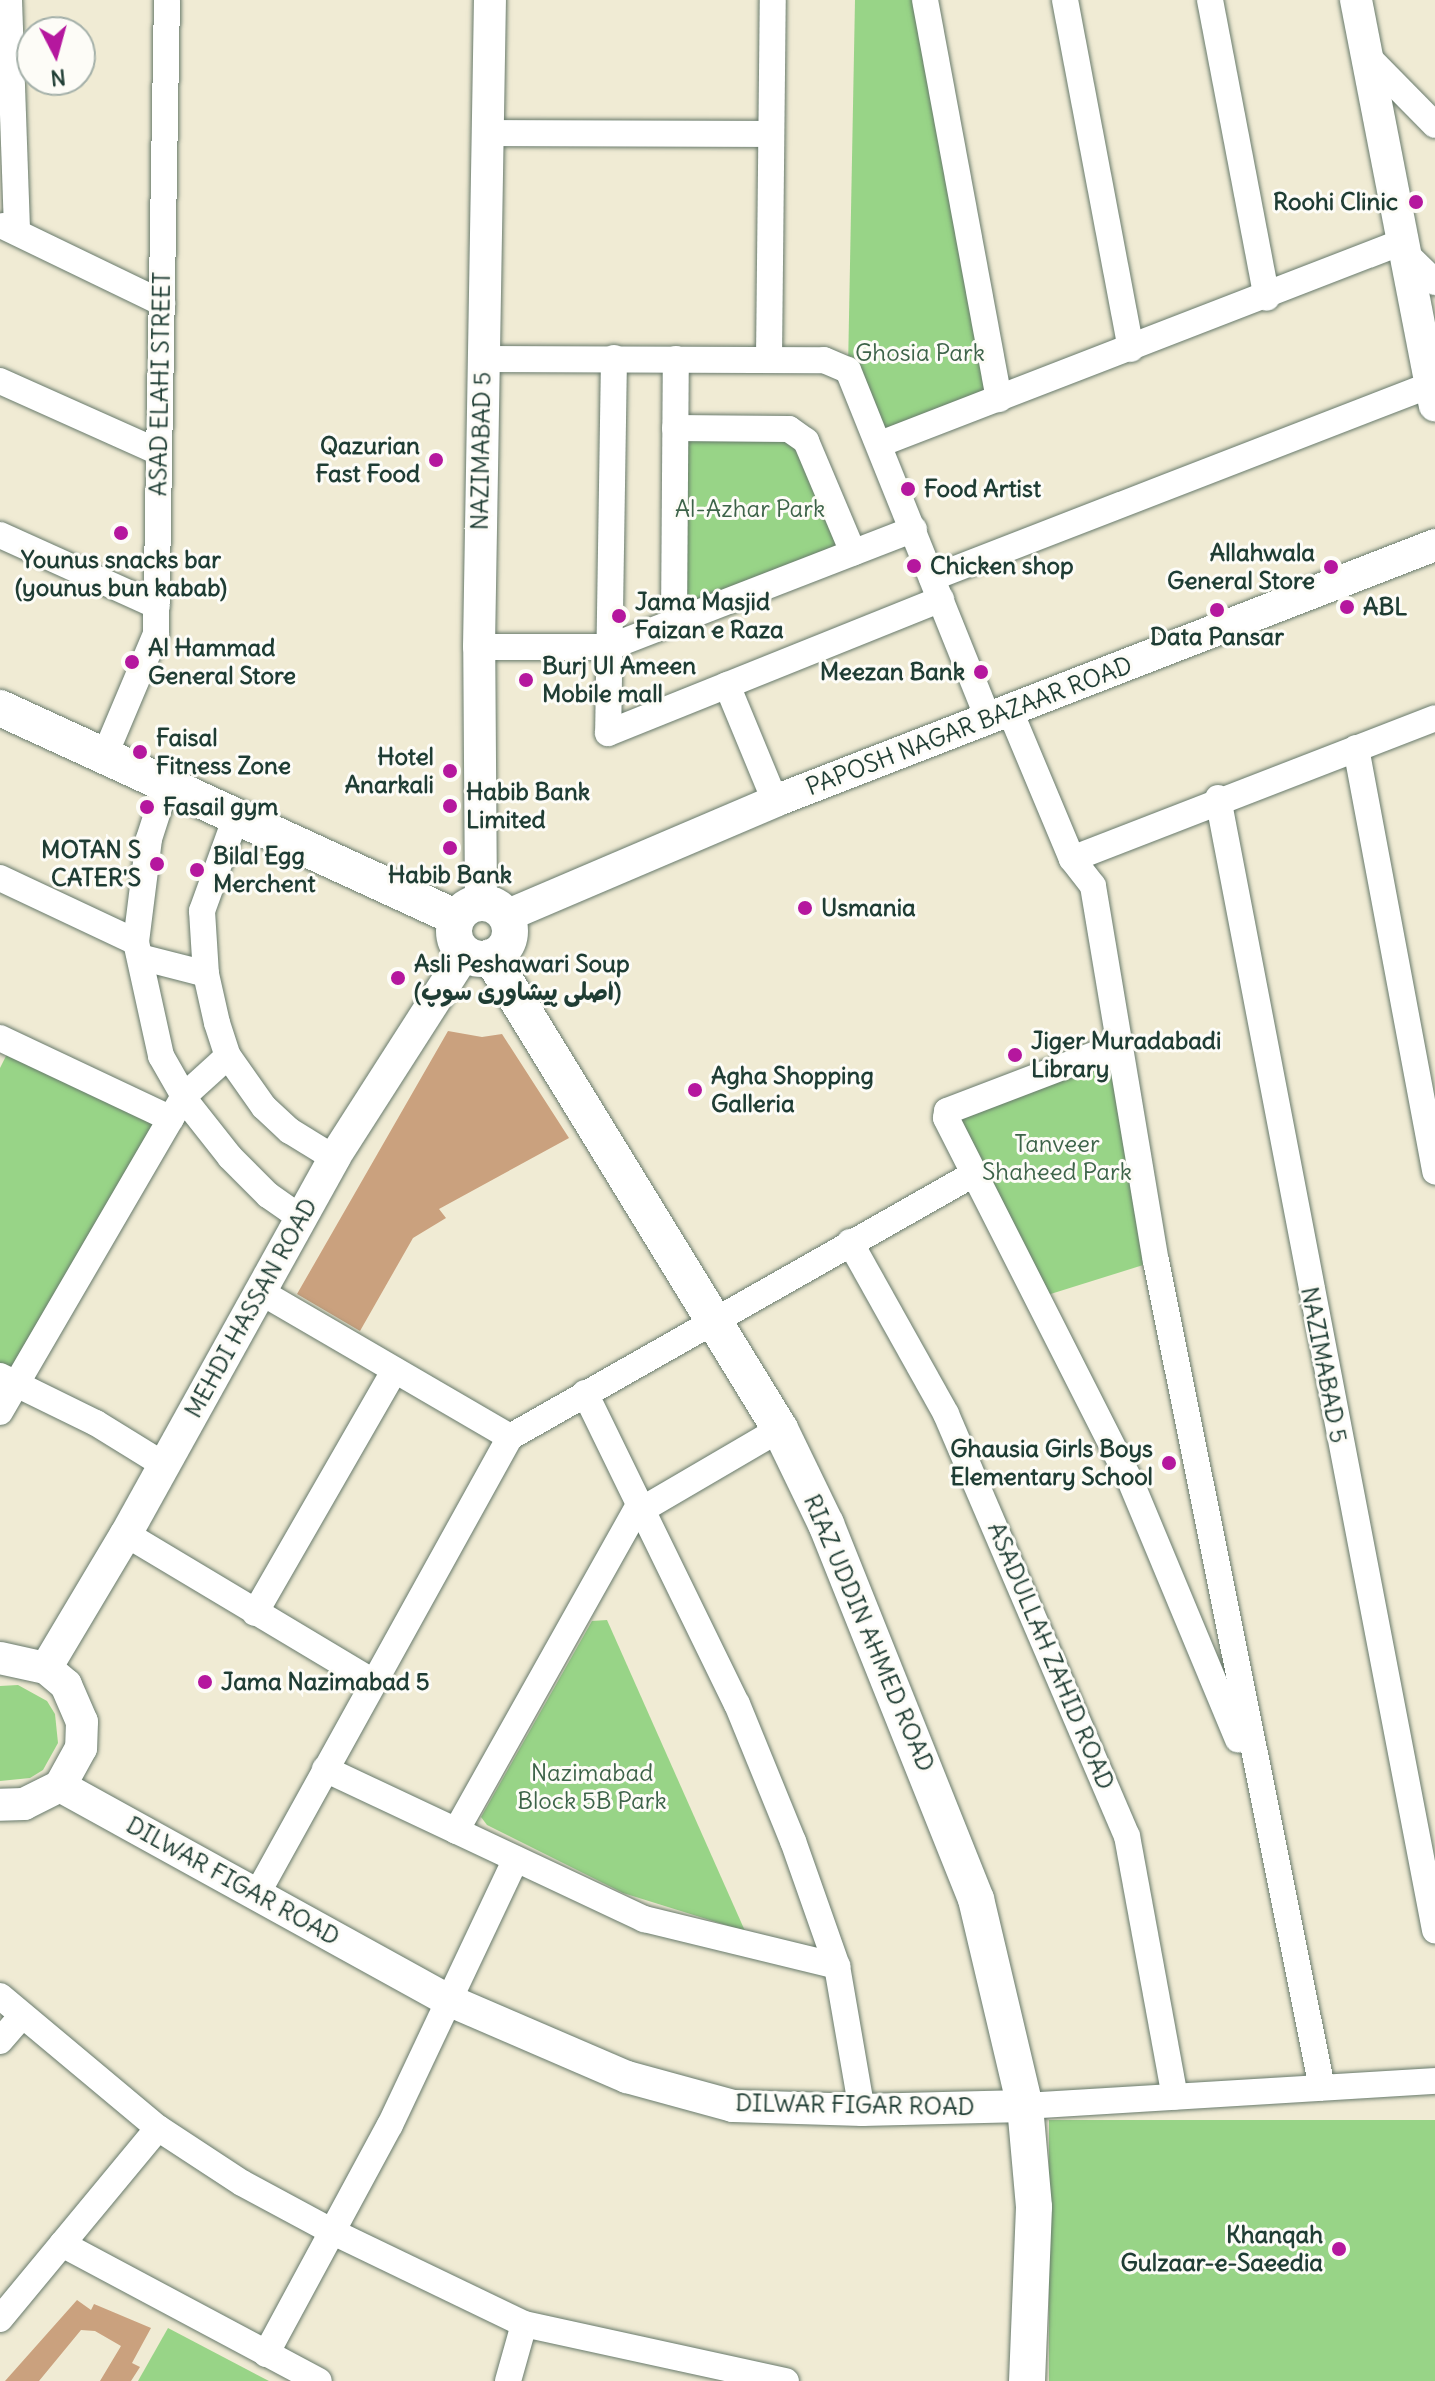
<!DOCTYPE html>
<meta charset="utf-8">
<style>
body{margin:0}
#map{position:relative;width:1435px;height:2381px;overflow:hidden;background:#f0ebd4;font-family:Delius,"Playpen Sans Arabic",sans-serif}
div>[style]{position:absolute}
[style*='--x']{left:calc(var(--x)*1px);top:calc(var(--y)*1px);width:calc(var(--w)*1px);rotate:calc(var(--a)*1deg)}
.green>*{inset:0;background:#98d487;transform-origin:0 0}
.building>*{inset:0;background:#caa17e}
.roads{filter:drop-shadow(0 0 2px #687a6c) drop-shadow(0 0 2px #687a6c)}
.minor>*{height:26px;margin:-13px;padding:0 13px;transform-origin:13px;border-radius:13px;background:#fff}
.tertiary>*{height:32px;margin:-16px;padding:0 16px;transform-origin:16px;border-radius:16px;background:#fff}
.secondary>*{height:36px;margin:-18px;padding:0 18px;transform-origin:18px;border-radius:18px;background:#fff}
.secondary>.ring{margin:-18px;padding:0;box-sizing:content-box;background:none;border:36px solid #fff;border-radius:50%}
.dots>*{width:22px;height:22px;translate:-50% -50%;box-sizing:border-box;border:4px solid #fdfcf7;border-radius:50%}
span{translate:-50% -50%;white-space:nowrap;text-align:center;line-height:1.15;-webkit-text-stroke:6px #fdfcf7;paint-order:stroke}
.poi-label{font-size:24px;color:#1f3d34;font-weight:700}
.right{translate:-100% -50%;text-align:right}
.left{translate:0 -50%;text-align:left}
.park-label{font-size:24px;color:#3d6349}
.street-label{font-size:24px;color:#1f3d34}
.north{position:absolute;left:16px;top:16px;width:80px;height:80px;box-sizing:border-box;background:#fdfcf7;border:2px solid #a4b0a9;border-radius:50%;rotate:174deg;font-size:22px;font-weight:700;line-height:32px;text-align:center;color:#1f3d34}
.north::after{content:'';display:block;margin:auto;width:28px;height:36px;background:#b5179e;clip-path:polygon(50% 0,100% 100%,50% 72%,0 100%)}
</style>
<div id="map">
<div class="green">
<div style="clip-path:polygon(855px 0,925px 0,999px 399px,880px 444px,848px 370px)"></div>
<div style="clip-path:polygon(675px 428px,789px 429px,853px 552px,674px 621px)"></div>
<div style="clip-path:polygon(12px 1044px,171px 1119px,19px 1385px,0 1376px,0 1068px)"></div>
<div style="clip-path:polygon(1120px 1045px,1156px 1261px,1041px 1297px,947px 1111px)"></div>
<div style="clip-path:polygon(607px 1620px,745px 1931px,623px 1893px,487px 1825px,481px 1817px,592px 1621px)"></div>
<div style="clip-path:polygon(18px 1685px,47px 1701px,55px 1714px,58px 1743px,43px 1770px,30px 1778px,0 1781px,0 1686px)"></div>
<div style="left:1435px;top:2120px;width:261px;height:386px;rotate:90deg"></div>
<div style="clip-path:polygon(168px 2328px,269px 2381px,138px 2381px)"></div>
</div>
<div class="building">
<div style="clip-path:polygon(448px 1031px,482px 1037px,502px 1034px,569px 1138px,439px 1209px,446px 1218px,413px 1238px,360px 1331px,297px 1294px)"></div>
<div style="clip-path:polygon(77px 2300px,91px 2310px,94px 2304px,151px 2328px,132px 2363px,140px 2367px,131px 2381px,100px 2381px,121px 2346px,95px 2331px,81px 2330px,39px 2381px,5px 2381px)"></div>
</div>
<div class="roads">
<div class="minor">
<div style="--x:9;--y:0;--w:232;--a:88"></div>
<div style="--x:925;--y:0;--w:406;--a:79.5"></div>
<div style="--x:1065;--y:0;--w:355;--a:79.3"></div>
<div style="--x:1210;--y:0;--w:303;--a:79.2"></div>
<div style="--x:1366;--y:55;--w:98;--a:45.4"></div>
<div style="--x:487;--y:133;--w:284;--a:0.2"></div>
<div style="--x:3;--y:226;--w:177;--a:25.8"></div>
<div style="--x:1404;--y:252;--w:43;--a:44.1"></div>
<div style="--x:614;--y:358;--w:375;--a:90.9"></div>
<div style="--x:608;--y:733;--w:359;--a:-21.9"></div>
<div style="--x:482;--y:359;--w:342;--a:0.2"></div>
<div style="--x:824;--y:360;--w:26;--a:23"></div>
<div style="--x:848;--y:370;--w:376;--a:68.1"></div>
<div style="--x:769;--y:359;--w:359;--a:-89.4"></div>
<div style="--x:0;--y:381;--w:174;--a:24.1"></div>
<div style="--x:675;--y:428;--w:114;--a:0.5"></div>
<div style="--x:789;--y:429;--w:21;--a:35"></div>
<div style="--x:806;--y:441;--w:121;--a:67.1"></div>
<div style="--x:880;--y:444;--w:560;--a:-21.16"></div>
<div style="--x:0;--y:535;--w:172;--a:24.3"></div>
<div style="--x:932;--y:578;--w:534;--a:-21.18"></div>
<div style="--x:674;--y:621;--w:262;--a:-89.6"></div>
<div style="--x:479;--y:647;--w:131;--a:0"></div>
<div style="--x:610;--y:647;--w:326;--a:-21.2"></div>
<div style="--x:727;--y:685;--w:126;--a:67.5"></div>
<div style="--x:1010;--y:711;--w:160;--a:67.3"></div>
<div style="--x:1072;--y:859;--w:34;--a:52"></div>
<div style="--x:1093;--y:886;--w:380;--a:80.5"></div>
<div style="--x:1156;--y:1261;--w:843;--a:78.65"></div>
<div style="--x:1356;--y:748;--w:431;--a:79.4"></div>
<div style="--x:104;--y:757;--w:134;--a:-67.1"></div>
<div style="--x:156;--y:634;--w:634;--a:-89.01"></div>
<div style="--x:166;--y:786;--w:56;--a:107.8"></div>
<div style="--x:149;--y:839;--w:104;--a:97.2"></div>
<div style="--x:136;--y:942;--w:117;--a:77.6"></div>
<div style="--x:161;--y:1056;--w:56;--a:60.3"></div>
<div style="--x:189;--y:1105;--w:66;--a:51.7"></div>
<div style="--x:230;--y:1157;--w:54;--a:45"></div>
<div style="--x:268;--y:1195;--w:39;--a:35"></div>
<div style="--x:1218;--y:798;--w:1153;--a:79.15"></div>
<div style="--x:236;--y:817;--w:100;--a:109.9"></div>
<div style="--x:202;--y:911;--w:63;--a:86.4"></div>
<div style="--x:206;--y:974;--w:50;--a:77.3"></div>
<div style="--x:217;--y:1023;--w:35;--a:72"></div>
<div style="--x:228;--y:1056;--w:62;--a:54.8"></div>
<div style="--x:264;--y:1107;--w:35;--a:43"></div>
<div style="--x:290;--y:1131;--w:52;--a:31.5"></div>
<div style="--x:1072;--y:859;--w:389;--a:-21.2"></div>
<div style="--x:0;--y:878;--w:150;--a:25.2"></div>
<div style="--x:140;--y:957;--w:68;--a:14.4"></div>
<div style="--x:0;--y:1038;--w:189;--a:25.3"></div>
<div style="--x:1120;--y:1045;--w:185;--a:159.1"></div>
<div style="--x:947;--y:1111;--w:7;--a:98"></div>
<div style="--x:946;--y:1118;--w:406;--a:63.1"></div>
<div style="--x:1130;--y:1480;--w:281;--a:67.4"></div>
<div style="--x:850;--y:1242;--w:197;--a:60.8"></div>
<div style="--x:946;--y:1414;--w:459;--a:66.8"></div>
<div style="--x:1127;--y:1836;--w:265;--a:79.6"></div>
<div style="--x:261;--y:1292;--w:288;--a:30.2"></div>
<div style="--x:510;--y:1437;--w:531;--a:-29.56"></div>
<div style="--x:0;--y:1376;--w:107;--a:26.1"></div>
<div style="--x:96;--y:1423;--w:80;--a:31.7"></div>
<div style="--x:585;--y:1393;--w:346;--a:64"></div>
<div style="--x:737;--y:1704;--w:148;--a:67.8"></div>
<div style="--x:793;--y:1841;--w:133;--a:70.6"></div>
<div style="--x:837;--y:1966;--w:146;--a:80.2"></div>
<div style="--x:0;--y:1412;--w:366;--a:-59.8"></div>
<div style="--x:184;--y:1096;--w:59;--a:-42.3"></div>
<div style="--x:643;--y:1509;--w:159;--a:-30.3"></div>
<div style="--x:126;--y:1534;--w:287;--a:30.9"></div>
<div style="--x:255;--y:1613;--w:280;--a:-60.1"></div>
<div style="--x:325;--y:1769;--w:353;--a:25.2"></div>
<div style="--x:644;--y:1919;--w:199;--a:13.7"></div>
<div style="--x:456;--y:1831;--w:376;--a:-60.7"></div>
<div style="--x:257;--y:1894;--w:522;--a:-61.03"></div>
<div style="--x:0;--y:1996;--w:206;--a:39.9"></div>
<div style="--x:158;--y:2128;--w:100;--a:33.2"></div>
<div style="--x:242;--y:2183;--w:101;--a:28.3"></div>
<div style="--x:331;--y:2231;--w:214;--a:25.7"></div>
<div style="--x:524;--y:2324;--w:268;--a:12.3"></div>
<div style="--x:0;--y:2041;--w:33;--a:-49"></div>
<div style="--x:1025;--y:2106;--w:411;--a:-3.5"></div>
<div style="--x:62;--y:2244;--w:291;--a:28.1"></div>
<div style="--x:0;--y:2319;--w:248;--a:-50.4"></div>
<div style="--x:266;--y:2354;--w:260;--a:-61.6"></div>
<div style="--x:390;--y:2125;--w:294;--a:-64.7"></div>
<div style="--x:508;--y:2381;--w:59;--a:-74.3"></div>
</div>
<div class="tertiary">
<div style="--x:1356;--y:0;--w:413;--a:79"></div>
<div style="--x:481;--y:903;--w:256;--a:-90.4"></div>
<div style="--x:479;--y:647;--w:647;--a:-89.03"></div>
<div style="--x:506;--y:916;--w:293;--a:-23.1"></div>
<div style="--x:775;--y:801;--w:708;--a:-21.2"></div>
<div style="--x:0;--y:1658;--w:47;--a:12.3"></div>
<div style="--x:46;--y:1668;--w:26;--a:40"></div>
<div style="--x:66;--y:1685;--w:40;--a:66.6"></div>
<div style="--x:82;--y:1722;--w:26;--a:92"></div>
<div style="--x:81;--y:1748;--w:43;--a:118.9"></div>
<div style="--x:60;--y:1786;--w:40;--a:153.4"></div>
<div style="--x:24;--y:1804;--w:24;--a:178"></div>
<div style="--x:46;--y:1668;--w:156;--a:-59.2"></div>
<div style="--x:126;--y:1534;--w:430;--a:-61"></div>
<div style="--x:334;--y:1158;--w:243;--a:-57.4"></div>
<div style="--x:60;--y:1786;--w:443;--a:28.9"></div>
<div style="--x:448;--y:2000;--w:195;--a:23.3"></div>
<div style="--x:627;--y:2077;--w:110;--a:15.3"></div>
<div style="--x:733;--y:2106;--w:129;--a:1.8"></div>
<div style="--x:862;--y:2110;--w:163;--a:-1.4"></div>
</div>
<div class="secondary">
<div style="--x:0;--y:708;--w:503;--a:24.68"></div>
<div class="ring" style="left:454px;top:903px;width:20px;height:20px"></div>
<div style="--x:491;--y:957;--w:553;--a:58.52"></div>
<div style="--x:780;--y:1429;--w:106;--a:64.2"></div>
<div style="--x:826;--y:1524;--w:404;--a:68.2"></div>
<div style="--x:976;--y:1899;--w:213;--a:76.7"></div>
<div style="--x:1025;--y:2106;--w:101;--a:84.9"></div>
<div style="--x:1034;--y:2207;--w:174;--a:92.3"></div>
</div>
</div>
<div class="dots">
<div style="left:1416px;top:202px;background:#b5179e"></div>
<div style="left:436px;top:460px;background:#b5179e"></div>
<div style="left:908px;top:489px;background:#b5179e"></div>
<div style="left:121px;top:533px;background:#b5179e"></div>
<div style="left:914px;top:566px;background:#b5179e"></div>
<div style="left:1331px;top:567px;background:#b5179e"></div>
<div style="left:1347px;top:607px;background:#b5179e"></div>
<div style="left:1217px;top:610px;background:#b5179e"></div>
<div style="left:619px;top:616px;background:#b5179e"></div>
<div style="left:132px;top:662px;background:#b5179e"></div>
<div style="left:981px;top:672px;background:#b5179e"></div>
<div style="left:526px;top:680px;background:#b5179e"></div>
<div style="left:140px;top:752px;background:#b5179e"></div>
<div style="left:450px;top:771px;background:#b5179e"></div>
<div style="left:450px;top:806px;background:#b5179e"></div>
<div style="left:147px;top:807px;background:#b5179e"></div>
<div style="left:450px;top:848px;background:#b5179e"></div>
<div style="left:157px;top:864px;background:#b5179e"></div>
<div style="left:197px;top:870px;background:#b5179e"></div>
<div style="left:805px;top:908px;background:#b5179e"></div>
<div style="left:398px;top:978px;background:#b5179e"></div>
<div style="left:1015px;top:1055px;background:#b5179e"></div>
<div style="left:695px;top:1090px;background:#b5179e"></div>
<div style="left:1169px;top:1463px;background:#b5179e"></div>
<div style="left:205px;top:1682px;background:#b5179e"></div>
<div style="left:1339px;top:2249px;background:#b5179e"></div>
</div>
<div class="poi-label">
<span class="right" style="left:1398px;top:202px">Roohi Clinic</span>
<span class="right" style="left:420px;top:460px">Qazurian<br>Fast Food</span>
<span class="left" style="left:924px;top:489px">Food Artist</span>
<span class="right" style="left:1315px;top:567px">Allahwala<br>General Store</span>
<span style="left:121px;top:574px">Younus snacks bar<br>(younus bun kabab)</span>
<span class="left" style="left:930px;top:566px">Chicken shop</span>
<span class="left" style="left:635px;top:616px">Jama Masjid<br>Faizan e Raza</span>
<span class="left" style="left:1363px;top:607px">ABL</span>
<span style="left:1217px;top:637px">Data Pansar</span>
<span class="left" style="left:148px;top:662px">Al Hammad<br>General Store</span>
<span class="left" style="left:542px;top:680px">Burj Ul Ameen<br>Mobile mall</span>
<span class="right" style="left:965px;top:672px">Meezan Bank</span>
<span class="left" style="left:156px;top:752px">Faisal<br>Fitness Zone</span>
<span class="right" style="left:434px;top:771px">Hotel<br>Anarkali</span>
<span class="left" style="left:466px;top:806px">Habib Bank<br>Limited</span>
<span class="left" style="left:163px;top:807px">Fasail gym</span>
<span class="right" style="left:141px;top:864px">MOTAN S<br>CATER'S</span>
<span class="left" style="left:213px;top:870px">Bilal Egg<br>Merchent</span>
<span style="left:450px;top:875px">Habib Bank</span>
<span class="left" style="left:821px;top:908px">Usmania</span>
<span class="left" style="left:414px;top:978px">Asli Peshawari Soup<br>(اصلی پیشاوری سوپ)</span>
<span class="left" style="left:1031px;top:1055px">Jiger Muradabadi<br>Library</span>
<span class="left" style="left:711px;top:1090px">Agha Shopping<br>Galleria</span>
<span class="right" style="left:1153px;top:1463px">Ghausia Girls Boys<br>Elementary School</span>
<span class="left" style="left:221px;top:1682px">Jama Nazimabad 5</span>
<span class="right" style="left:1323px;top:2249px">Khanqah<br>Gulzaar-e-Saeedia</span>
</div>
<div class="park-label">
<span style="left:920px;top:353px">Ghosia Park</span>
<span style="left:750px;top:509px">Al-Azhar Park</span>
<span style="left:1057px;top:1158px">Tanveer<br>Shaheed Park</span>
<span style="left:592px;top:1787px">Nazimabad<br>Block 5B Park</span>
</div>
<div class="street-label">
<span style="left:160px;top:384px;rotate:-89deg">ASAD ELAHI STREET</span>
<span style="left:481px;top:451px;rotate:-89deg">NAZIMABAD 5</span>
<span style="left:969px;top:726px;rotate:-21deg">PAPOSH NAGAR BAZAAR ROAD</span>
<span style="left:251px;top:1308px;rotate:-61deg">MEHDI HASSAN ROAD</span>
<span style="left:1324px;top:1365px;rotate:79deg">NAZIMABAD 5</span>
<span style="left:869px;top:1633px;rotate:67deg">RIAZ UDDIN AHMED ROAD</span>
<span style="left:1051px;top:1656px;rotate:67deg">ASADULLAH ZAHID ROAD</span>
<span style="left:233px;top:1881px;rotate:29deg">DILWAR FIGAR ROAD</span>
<span style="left:855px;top:2105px;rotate:1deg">DILWAR FIGAR ROAD</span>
</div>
<div class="north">N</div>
</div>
